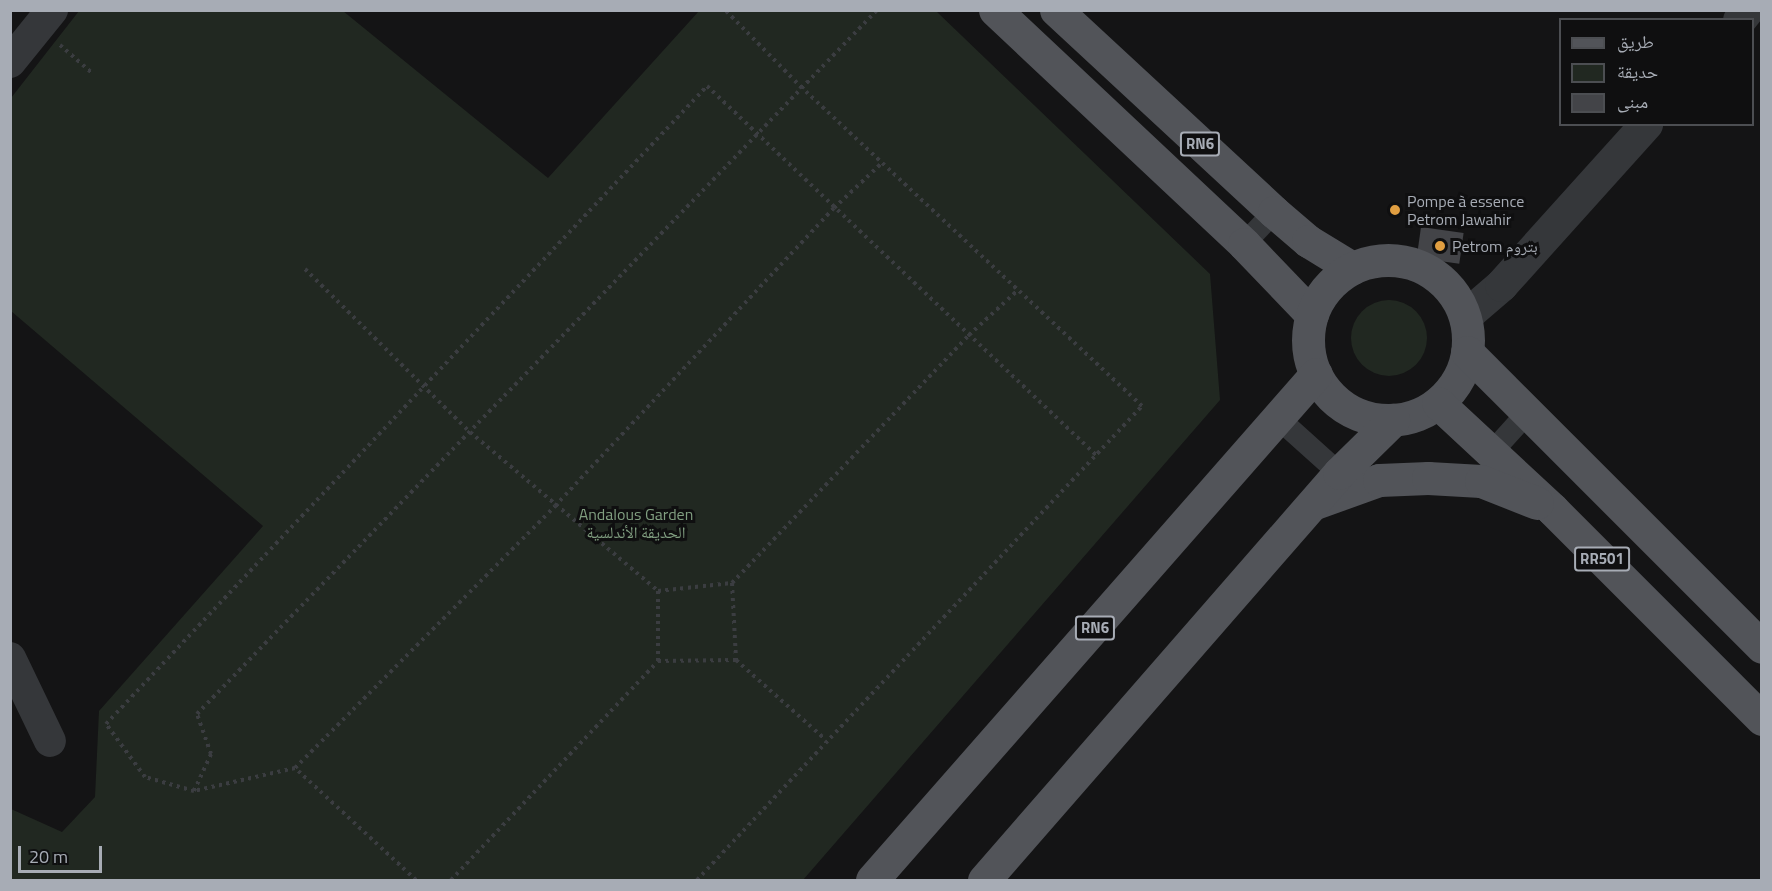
<!DOCTYPE html>
<meta charset="utf-8">
<style>
body{margin:0}
#map{position:relative;width:1772px;height:891px;overflow:hidden;background:#141415;font-family:"Titillium Web","Noto Naskh Arabic",sans-serif}
div>[style]{position:absolute}
[style*='--x']{left:calc(var(--x)*1px);top:calc(var(--y)*1px);width:calc(var(--w)*1px);rotate:calc(var(--a)*1deg)}
.green>*{inset:0;background:#212821}
.round{border-radius:50%}
.building>*{inset:0;background:#434448;transform-origin:0 0}
.path>*{height:4px;margin-top:-2px;transform-origin:0;background:repeating-linear-gradient(90deg,#3b3d41 0 3px,transparent 0 7.5px)}
.pedestrian>*{height:22px;margin:-11px;padding:0 11px;transform-origin:11px;border-radius:11px;background:#35373a}
.minor>*{height:32px;margin:-16px;padding:0 16px;transform-origin:16px;border-radius:16px;background:#35373a}
.tertiary>*{height:33px;margin:-16.5px;padding:0 16.5px;transform-origin:16.5px;border-radius:16.5px;background:#35373a}
.primary>*{height:33px;margin:-16.5px;padding:0 16.5px;transform-origin:16.5px;border-radius:16.5px;background:#525459}
.primary>.ring{margin:-16.5px;padding:0;box-sizing:content-box;background:none;border:33px solid #525459;border-radius:50%}
.dots>*{width:16px;height:16px;translate:-50% -50%;box-sizing:border-box;border:3px solid #0f0f10;border-radius:50%}
span{translate:-50% -50%;white-space:nowrap;text-align:center;line-height:1.15;-webkit-text-stroke:6px #0f0f10;paint-order:stroke}
.shield-label span{padding:2px 4px;background:#0f0f10;border:2px solid;border-radius:4px;-webkit-text-stroke-width:0}
.shield-label{font-size:15px;color:#a7acb5;font-weight:700}
.poi-label{font-size:16px;color:#a7acb5}
.left{translate:0 -50%;text-align:left}
.park-label{font-size:16px;color:#809e80}
.frame{position:absolute;inset:0;border:12px solid #a7acb5;pointer-events:none}
.legend{position:absolute;left:1559px;top:18px;width:195px;height:108px;box-sizing:border-box;background:#0f0f10;border:2px solid #4c4e52;margin:0;padding:8px 10px;list-style:none;font-size:18px;color:#a7acb5}
.legend li{display:flex;align-items:center;gap:12px;height:30px}
.legend b{width:30px;border:2px solid #4c4e52}
.scale{position:absolute;left:18px;top:846px;width:84px;height:27px;box-sizing:border-box;border:3px solid #a7acb5;border-top:0;padding-left:8px;font-size:18px;line-height:21px;white-space:nowrap;color:#a7acb5;-webkit-text-stroke:4px #0f0f10;paint-order:stroke}
</style>
<div id="map">
<div class="green">
<div style="clip-path:polygon(79px 11px,343px 11px,548px 178px,699px 11px,936px 11px,1210px 274px,1220px 400px,803px 880px,11px 880px,11px 809px,62px 832px,95px 797px,99px 711px,263px 526px,11px 311px,11px 98px)"></div>
<div class="round" style="left:1351px;top:300px;width:76px;height:76px"></div>
</div>
<div class="building">
<div style="left:1421px;top:227px;width:43px;height:31px;rotate:8deg"></div>
</div>
<div class="path">
<div style="--x:60;--y:45;--w:41;--a:41.1"></div>
<div style="--x:305;--y:269;--w:232;--a:44.7"></div>
<div style="--x:470;--y:432;--w:246;--a:40.2"></div>
<div style="--x:658;--y:591;--w:74;--a:-6.2"></div>
<div style="--x:732;--y:583;--w:77;--a:87"></div>
<div style="--x:736;--y:660;--w:120;--a:41.6"></div>
<div style="--x:732;--y:583;--w:343;--a:-46.3"></div>
<div style="--x:969;--y:335;--w:67;--a:-42.6"></div>
<div style="--x:658;--y:591;--w:70;--a:90"></div>
<div style="--x:658;--y:661;--w:78;--a:-0.7"></div>
<div style="--x:295;--y:768;--w:369;--a:-45.2"></div>
<div style="--x:555;--y:506;--w:408;--a:-46.9"></div>
<div style="--x:834;--y:208;--w:66;--a:-43.2"></div>
<div style="--x:194;--y:791;--w:41;--a:-65.3"></div>
<div style="--x:211;--y:754;--w:42;--a:-109.3"></div>
<div style="--x:197;--y:714;--w:979;--a:-45.99"></div>
<div style="--x:416;--y:880;--w:165;--a:-137.2"></div>
<div style="--x:295;--y:768;--w:104;--a:167.2"></div>
<div style="--x:194;--y:791;--w:51;--a:-164.1"></div>
<div style="--x:145;--y:777;--w:66;--a:-126.3"></div>
<div style="--x:106;--y:724;--w:876;--a:-46.71"></div>
<div style="--x:707;--y:86;--w:536;--a:43.49"></div>
<div style="--x:451;--y:880;--w:301;--a:-46.6"></div>
<div style="--x:697;--y:880;--w:650;--a:-46.81"></div>
<div style="--x:1142;--y:406;--w:466;--a:-136.9"></div>
<div style="--x:802;--y:88;--w:110;--a:-134.6"></div>
</div>
<div class="pedestrian">
<div style="--x:1244;--y:244;--w:44;--a:-46.8"></div>
<div style="--x:1279;--y:419;--w:81;--a:42"></div>
<div style="--x:1492;--y:452;--w:55;--a:-47.9"></div>
</div>
<div class="minor">
<div style="--x:10;--y:62;--w:67;--a:-51.1"></div>
<div style="--x:10;--y:658;--w:92;--a:64.3"></div>
</div>
<div class="tertiary">
<div style="--x:1739;--y:20;--w:13;--a:-51"></div>
<div style="--x:1465;--y:316;--w:48;--a:-40.7"></div>
<div style="--x:1501;--y:285;--w:217;--a:-48"></div>
</div>
<div class="primary">
<div style="--x:995;--y:10;--w:342;--a:43.2"></div>
<div style="--x:1244;--y:244;--w:98;--a:46.2"></div>
<div style="--x:1056;--y:10;--w:297;--a:42.8"></div>
<div style="--x:1274;--y:212;--w:45;--a:40.5"></div>
<div style="--x:1308;--y:241;--w:52;--a:31.5"></div>
<div class="ring" style="left:1308px;top:260px;width:127px;height:127px"></div>
<div style="--x:1467;--y:352;--w:417;--a:45"></div>
<div style="--x:1438;--y:403;--w:156;--a:42.9"></div>
<div style="--x:1552;--y:509;--w:297;--a:45"></div>
<div style="--x:1315;--y:503;--w:68;--a:-19.8"></div>
<div style="--x:1379;--y:480;--w:49;--a:-2.3"></div>
<div style="--x:1428;--y:478;--w:53;--a:3.2"></div>
<div style="--x:1481;--y:481;--w:60;--a:21.4"></div>
<div style="--x:872;--y:880;--w:673;--a:-48.73"></div>
<div style="--x:984;--y:880;--w:540;--a:-48.9"></div>
<div style="--x:1339;--y:473;--w:76;--a:-44.5"></div>
</div>
<div class="dots">
<div style="left:1395px;top:210px;background:#e09e41"></div>
<div style="left:1440px;top:246px;background:#e09e41"></div>
</div>
<div class="shield-label">
<span style="left:1200px;top:144px">RN6</span>
<span style="left:1602px;top:559px">RR501</span>
<span style="left:1095px;top:628px">RN6</span>
</div>
<div class="poi-label">
<span class="left" style="left:1407px;top:210px">Pompe à essence<br>Petrom Jawahir</span>
<span class="left" style="left:1452px;top:246px">Petrom بتروم</span>
</div>
<div class="park-label">
<span style="left:636px;top:523px">Andalous Garden<br>الحديقة الأندلسية</span>
</div>
<div class="frame"></div>
<ul class="legend">
<li><b style="height:8px;background:#525459"></b>طريق</li>
<li><b style="height:16px;background:#212821"></b>حديقة</li>
<li><b style="height:16px;background:#434448"></b>مبنى</li>
</ul>
<div class="scale">20 m</div>
</div>
